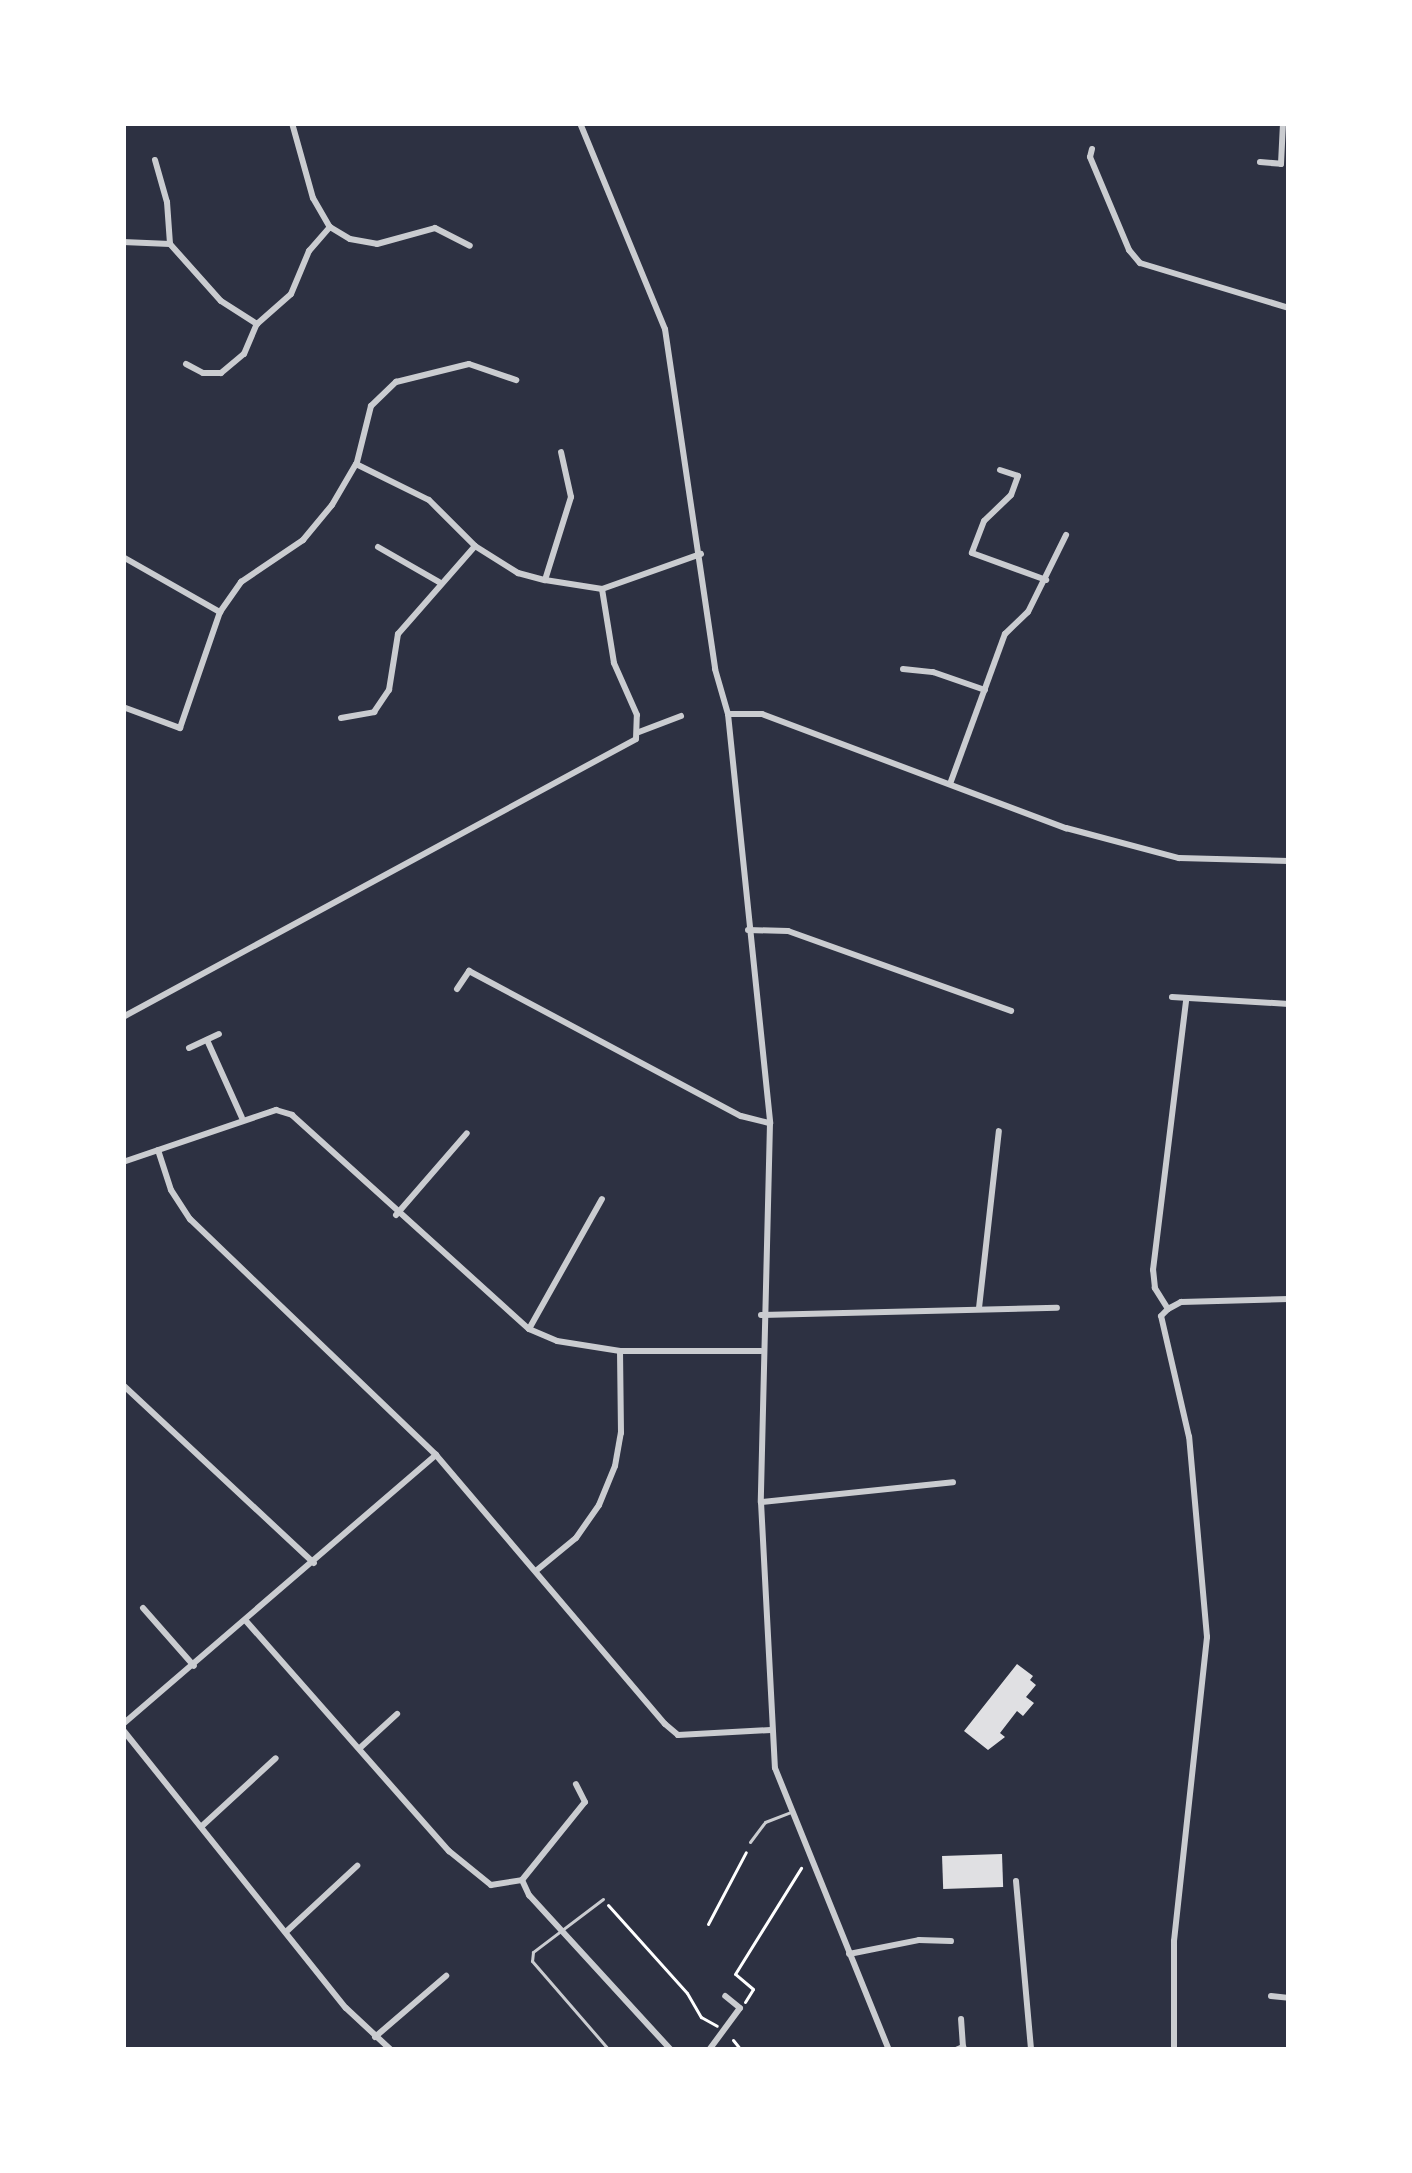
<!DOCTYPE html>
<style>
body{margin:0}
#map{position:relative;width:1412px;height:2173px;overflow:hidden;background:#2d3142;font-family:"Golos Text",sans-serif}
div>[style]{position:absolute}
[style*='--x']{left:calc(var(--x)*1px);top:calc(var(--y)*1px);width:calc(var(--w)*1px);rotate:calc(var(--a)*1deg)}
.building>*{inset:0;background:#e0e0e3;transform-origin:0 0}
.path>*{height:3px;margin:-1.5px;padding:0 1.5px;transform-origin:1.5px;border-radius:1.5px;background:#fff}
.service>*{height:3px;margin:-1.5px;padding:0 1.5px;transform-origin:1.5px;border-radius:1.5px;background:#caccd0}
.minor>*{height:6px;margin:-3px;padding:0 3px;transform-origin:3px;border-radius:3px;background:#caccd0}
span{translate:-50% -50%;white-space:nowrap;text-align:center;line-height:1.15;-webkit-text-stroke:9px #fff;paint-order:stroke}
.frame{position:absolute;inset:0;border:126px solid #fff;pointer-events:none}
</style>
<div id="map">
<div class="building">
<div style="clip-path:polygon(1017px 1664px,1033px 1676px,1030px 1680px,1036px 1685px,1026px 1697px,1034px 1703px,1023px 1716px,1017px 1711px,1000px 1733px,1005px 1737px,988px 1750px,964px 1731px)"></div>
<div style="left:1002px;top:1854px;width:33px;height:60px;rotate:88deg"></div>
</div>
<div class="path">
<div style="--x:608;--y:1905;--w:118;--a:48.1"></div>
<div style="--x:687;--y:1993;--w:28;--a:60"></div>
<div style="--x:701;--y:2017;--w:18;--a:29"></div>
<div style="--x:708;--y:1924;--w:81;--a:-62.2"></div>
<div style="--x:745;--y:2002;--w:15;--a:-58"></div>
<div style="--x:753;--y:1989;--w:23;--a:-140"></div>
<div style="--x:735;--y:1974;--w:125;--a:-58.1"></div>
<div style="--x:733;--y:2040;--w:13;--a:51"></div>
</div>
<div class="service">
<div style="--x:750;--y:1842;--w:25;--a:-53"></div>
<div style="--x:765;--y:1822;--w:28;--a:-21"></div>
<div style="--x:603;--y:1899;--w:88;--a:142.9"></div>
<div style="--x:533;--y:1952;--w:9;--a:96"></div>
<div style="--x:532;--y:1961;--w:118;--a:49.1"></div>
</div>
<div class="minor">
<div style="--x:292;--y:123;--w:78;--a:74.4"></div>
<div style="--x:313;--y:198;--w:34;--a:60"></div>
<div style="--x:330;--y:227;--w:23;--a:31"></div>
<div style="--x:350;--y:239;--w:27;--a:10"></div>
<div style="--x:377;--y:244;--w:60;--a:-15.4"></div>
<div style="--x:435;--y:228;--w:39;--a:27"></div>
<div style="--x:580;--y:123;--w:223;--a:67.6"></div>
<div style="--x:665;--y:329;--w:344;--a:81.6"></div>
<div style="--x:715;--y:669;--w:47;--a:73.9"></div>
<div style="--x:728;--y:714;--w:411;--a:84.1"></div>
<div style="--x:770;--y:1123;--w:379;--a:91.4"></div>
<div style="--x:761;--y:1502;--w:266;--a:87"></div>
<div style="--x:775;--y:1768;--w:304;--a:68"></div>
<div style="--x:1092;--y:149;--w:8;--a:104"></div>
<div style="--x:1090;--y:157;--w:101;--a:67.2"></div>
<div style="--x:1129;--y:250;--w:17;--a:50"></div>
<div style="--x:1140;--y:263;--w:156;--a:16.8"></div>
<div style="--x:155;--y:160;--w:44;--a:74.1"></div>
<div style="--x:167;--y:202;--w:42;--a:85.9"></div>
<div style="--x:1260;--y:162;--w:21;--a:5"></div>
<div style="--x:1281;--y:164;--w:41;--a:-87.2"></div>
<div style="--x:123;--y:242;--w:47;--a:2.4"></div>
<div style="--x:170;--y:244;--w:76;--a:48.2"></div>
<div style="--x:221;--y:301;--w:43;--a:32.6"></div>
<div style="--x:186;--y:364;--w:19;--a:28"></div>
<div style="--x:203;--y:373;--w:18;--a:0"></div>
<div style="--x:221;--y:373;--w:30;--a:-40"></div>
<div style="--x:244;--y:354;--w:33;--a:-67"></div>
<div style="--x:257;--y:324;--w:45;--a:-41.4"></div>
<div style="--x:291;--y:294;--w:47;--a:-67.3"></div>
<div style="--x:309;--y:251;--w:32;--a:-49"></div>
<div style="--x:357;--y:462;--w:58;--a:-76"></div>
<div style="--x:371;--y:406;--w:35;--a:-44"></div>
<div style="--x:396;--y:382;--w:75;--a:-13.9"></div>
<div style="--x:469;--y:364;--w:50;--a:18.8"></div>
<div style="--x:1000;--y:470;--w:19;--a:18"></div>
<div style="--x:1018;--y:476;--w:20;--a:110"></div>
<div style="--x:1011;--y:495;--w:37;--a:136"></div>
<div style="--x:984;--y:521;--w:34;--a:111"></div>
<div style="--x:972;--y:553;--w:79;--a:20"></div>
<div style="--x:378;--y:547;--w:70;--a:29.8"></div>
<div style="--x:123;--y:557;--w:112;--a:29.6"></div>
<div style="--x:545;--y:580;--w:87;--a:-72.6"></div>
<div style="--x:571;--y:497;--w:46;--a:-102.5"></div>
<div style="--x:903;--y:669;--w:30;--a:6"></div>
<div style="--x:933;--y:672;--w:55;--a:19.1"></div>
<div style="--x:123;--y:707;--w:61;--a:20.2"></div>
<div style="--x:180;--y:728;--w:123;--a:-71"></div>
<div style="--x:220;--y:612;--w:37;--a:-55"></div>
<div style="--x:241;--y:582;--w:75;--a:-34.1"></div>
<div style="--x:303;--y:540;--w:45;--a:-50.4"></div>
<div style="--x:332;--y:505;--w:48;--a:-59.7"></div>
<div style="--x:356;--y:464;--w:81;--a:26.3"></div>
<div style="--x:429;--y:500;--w:65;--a:45"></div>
<div style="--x:475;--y:546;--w:51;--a:32.1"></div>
<div style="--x:518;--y:573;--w:28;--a:15"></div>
<div style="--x:545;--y:580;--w:58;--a:9"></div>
<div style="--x:602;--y:589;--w:105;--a:-19.5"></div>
<div style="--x:728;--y:714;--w:34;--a:0"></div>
<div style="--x:762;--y:714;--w:325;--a:20.6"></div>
<div style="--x:1066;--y:828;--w:117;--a:14.9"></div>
<div style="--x:1179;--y:858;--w:110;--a:1.6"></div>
<div style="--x:341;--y:718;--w:34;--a:-10"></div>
<div style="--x:374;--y:712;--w:27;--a:-56"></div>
<div style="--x:389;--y:690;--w:57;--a:-80.9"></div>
<div style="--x:398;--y:634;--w:117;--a:-48.8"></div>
<div style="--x:639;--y:732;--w:45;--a:-20.9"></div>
<div style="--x:950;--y:784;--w:160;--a:-69.9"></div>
<div style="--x:1005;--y:634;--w:32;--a:-44"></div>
<div style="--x:1028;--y:612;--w:86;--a:-63.7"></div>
<div style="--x:748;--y:930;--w:40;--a:1.4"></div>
<div style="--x:788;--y:931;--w:237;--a:19.7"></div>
<div style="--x:457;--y:989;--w:22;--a:-56"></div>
<div style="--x:469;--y:971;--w:308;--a:28.1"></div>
<div style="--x:741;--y:1116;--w:30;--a:14"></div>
<div style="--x:1172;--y:997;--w:117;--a:3.4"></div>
<div style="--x:123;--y:1017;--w:583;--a:-28.45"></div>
<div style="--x:636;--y:739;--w:24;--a:-88"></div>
<div style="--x:637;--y:715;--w:57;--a:-113.9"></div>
<div style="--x:614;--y:663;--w:75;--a:-99.2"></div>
<div style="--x:207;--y:1040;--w:85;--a:65.8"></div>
<div style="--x:189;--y:1048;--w:33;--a:-25"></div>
<div style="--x:158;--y:1150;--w:42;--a:72"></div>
<div style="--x:171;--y:1190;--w:35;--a:57"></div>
<div style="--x:190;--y:1219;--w:341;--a:43.8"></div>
<div style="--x:436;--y:1455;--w:353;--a:49.6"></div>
<div style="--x:665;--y:1724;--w:17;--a:40"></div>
<div style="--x:678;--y:1735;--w:93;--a:-3.1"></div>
<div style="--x:123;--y:1162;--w:162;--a:-18.8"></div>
<div style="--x:276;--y:1110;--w:17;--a:17"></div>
<div style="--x:292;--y:1115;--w:319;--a:42.1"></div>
<div style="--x:529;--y:1329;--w:30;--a:23"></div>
<div style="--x:557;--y:1341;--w:64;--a:9"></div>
<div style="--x:620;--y:1351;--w:141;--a:0"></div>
<div style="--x:396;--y:1215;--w:108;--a:-49.1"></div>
<div style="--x:979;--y:1308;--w:178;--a:-83.6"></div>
<div style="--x:1168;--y:1309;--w:15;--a:-28"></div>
<div style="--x:1181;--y:1302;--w:108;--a:-1.6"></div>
<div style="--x:761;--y:1315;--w:296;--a:-1.4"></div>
<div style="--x:529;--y:1329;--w:149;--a:-60.7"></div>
<div style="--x:123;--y:1385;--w:261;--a:43"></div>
<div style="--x:761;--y:1502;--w:193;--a:-5.9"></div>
<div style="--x:537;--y:1570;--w:50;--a:-39.4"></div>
<div style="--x:576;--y:1538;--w:40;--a:-55.1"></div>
<div style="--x:599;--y:1505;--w:42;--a:-67.7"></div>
<div style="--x:615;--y:1466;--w:34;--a:-80"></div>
<div style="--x:621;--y:1433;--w:82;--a:-90.7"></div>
<div style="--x:143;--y:1608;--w:77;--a:48.7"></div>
<div style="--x:246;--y:1621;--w:307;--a:48.6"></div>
<div style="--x:449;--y:1851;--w:54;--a:39"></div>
<div style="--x:491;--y:1885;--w:31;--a:-9"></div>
<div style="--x:522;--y:1880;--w:17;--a:65"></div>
<div style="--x:529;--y:1895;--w:210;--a:47.5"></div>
<div style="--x:123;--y:1724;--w:413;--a:-40.7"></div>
<div style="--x:123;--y:1730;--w:356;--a:51.3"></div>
<div style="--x:346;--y:2008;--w:62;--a:43"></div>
<div style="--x:361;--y:1747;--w:49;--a:-42.5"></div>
<div style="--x:202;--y:1826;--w:100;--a:-42.6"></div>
<div style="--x:522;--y:1880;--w:100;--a:-51.1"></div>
<div style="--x:585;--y:1802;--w:20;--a:-117"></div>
<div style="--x:1016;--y:1881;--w:170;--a:84.9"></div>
<div style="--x:287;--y:1931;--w:96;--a:-42.9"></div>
<div style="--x:849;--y:1954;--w:71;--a:-11.3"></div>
<div style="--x:919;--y:1940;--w:32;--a:2"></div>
<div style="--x:1271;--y:1996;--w:18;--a:6"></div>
<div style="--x:375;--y:2037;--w:94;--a:-40.7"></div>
<div style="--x:709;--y:2050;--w:52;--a:-53.6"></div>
<div style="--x:740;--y:2008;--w:19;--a:-141"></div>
<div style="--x:956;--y:2050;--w:8;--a:-23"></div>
<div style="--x:963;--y:2047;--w:28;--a:-94"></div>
<div style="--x:1174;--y:2050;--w:109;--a:-90"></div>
<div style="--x:1174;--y:1941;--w:306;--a:-83.8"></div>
<div style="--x:1207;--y:1637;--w:201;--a:-95.1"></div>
<div style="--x:1189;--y:1437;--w:124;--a:-103"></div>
<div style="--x:1161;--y:1316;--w:10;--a:-45"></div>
<div style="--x:1168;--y:1309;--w:25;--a:-122"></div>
<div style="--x:1155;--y:1288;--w:18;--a:-96"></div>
<div style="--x:1153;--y:1270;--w:272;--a:-83"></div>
</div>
<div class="frame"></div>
</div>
